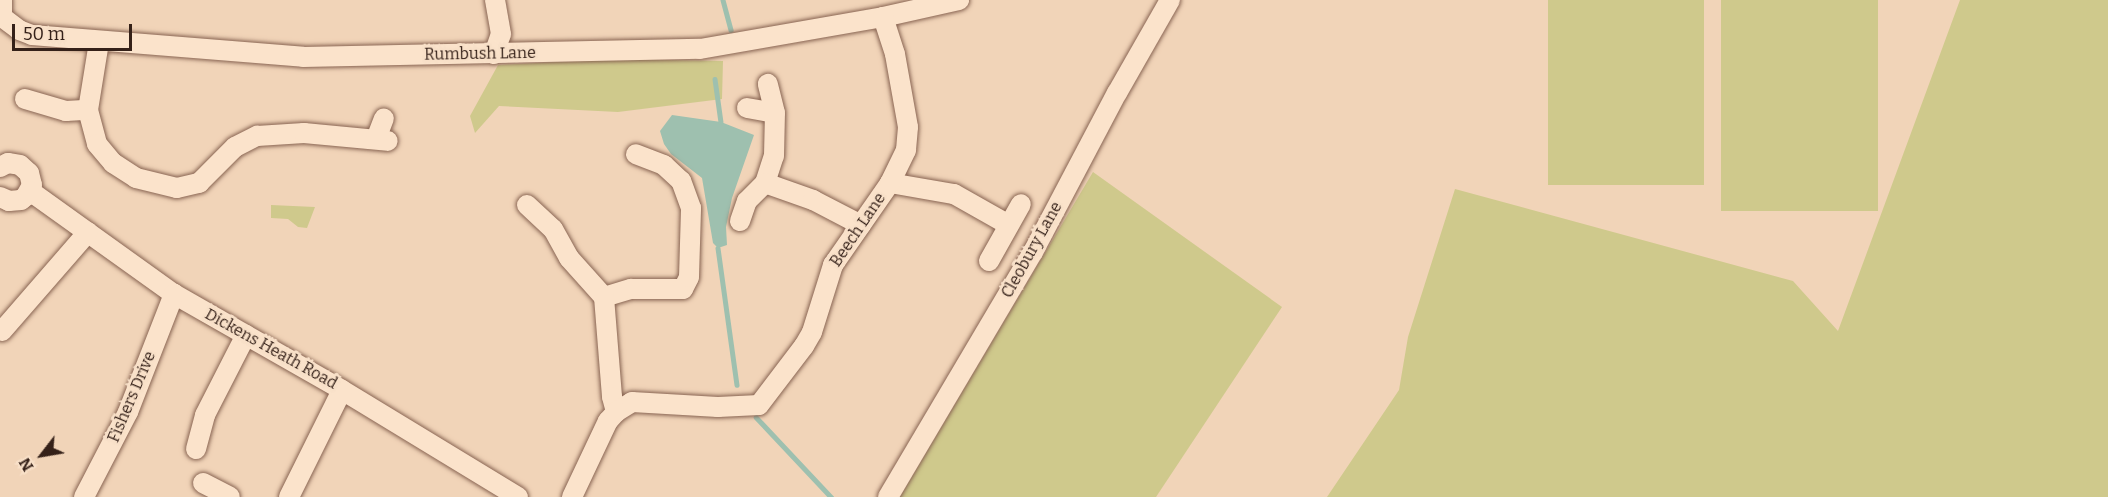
<!DOCTYPE html>
<style>
body{margin:0}
#map{position:relative;width:2108px;height:497px;overflow:hidden;background:#f1d4b8;font-family:Bitter,serif}
div>[style]{position:absolute}
[style*='--x']{left:calc(var(--x)*1px);top:calc(var(--y)*1px);width:calc(var(--w)*1px);rotate:calc(var(--a)*1deg)}
.green>*{inset:0;background:#cfc98c;transform-origin:0 0}
.water>*{inset:0;background:#9ec0af}
.stream>*{height:4.5px;margin:-2.25px;padding:0 2.25px;transform-origin:2.25px;border-radius:2.25px;background:#9ec0af}
.roads{filter:drop-shadow(0 0 2px #886452) drop-shadow(0 0 2px #886452)}
.minor>*{height:20px;margin:-10px;padding:0 10px;transform-origin:10px;border-radius:10px;background:#fbe3cb}
span{translate:-50% -50%;white-space:nowrap;text-align:center;line-height:1.15;-webkit-text-stroke:5px #f8e0c8;paint-order:stroke}
.street-label{font-size:16px;color:#352119}
.north{position:absolute;left:12px;top:425px;width:60px;height:60px;-webkit-text-stroke:4px #f8e0c8;paint-order:stroke;rotate:239deg;font-size:16px;font-weight:700;line-height:24px;text-align:center;color:#352119}
.north::after{content:'';display:block;margin:auto;width:21px;height:27px;background:#352119;clip-path:polygon(50% 0,100% 100%,50% 72%,0 100%)}
.scale{position:absolute;left:12px;top:24px;width:120px;height:27px;box-sizing:border-box;border:3px solid #352119;border-top:0;padding-left:8px;font-size:18px;line-height:21px;white-space:nowrap;color:#352119;-webkit-text-stroke:4px #f8e0c8;paint-order:stroke}
</style>
<div id="map">
<div class="green">
<div style="left:1548px;top:0;width:156px;height:185px"></div>
<div style="left:1721px;top:0;width:157px;height:211px"></div>
<div style="clip-path:polygon(1960px 0,2108px 0,2108px 497px,1327px 497px,1399px 390px,1408px 337px,1455px 189px,1793px 281px,1838px 331px)"></div>
<div style="clip-path:polygon(613px 59px,723px 61px,722px 99px,618px 112px,499px 106px,475px 133px,470px 116px,498px 65px)"></div>
<div style="clip-path:polygon(1093px 172px,1282px 307px,1156px 497px,900px 497px)"></div>
<div style="clip-path:polygon(271px 205px,315px 207px,307px 228px,298px 227px,288px 219px,271px 218px)"></div>
</div>
<div class="water">
<div style="clip-path:polygon(672px 115px,721px 122px,754px 135px,732px 198px,726px 227px,727px 245px,718px 248px,713px 243px,702px 178px,671px 154px,664px 144px,660px 131px)"></div>
</div>
<div class="stream">
<div style="--x:723;--y:0;--w:31;--a:75"></div>
<div style="--x:715;--y:79;--w:43;--a:82.1"></div>
<div style="--x:718;--y:248;--w:138;--a:82.1"></div>
<div style="--x:756;--y:417;--w:110;--a:46.8"></div>
</div>
<div class="roads">
<div class="minor">
<div style="--x:2;--y:0;--w:17;--a:90"></div>
<div style="--x:2;--y:17;--w:21;--a:37"></div>
<div style="--x:19;--y:30;--w:14;--a:21"></div>
<div style="--x:32;--y:35;--w:272;--a:4.6"></div>
<div style="--x:303;--y:57;--w:397;--a:-1.2"></div>
<div style="--x:700;--y:49;--w:186;--a:-9.9"></div>
<div style="--x:883;--y:17;--w:78;--a:-12.6"></div>
<div style="--x:99;--y:42;--w:69;--a:99.2"></div>
<div style="--x:88;--y:110;--w:35;--a:75"></div>
<div style="--x:97;--y:144;--w:25;--a:50"></div>
<div style="--x:113;--y:163;--w:27;--a:33"></div>
<div style="--x:136;--y:178;--w:42;--a:13.7"></div>
<div style="--x:177;--y:188;--w:23;--a:-13"></div>
<div style="--x:199;--y:183;--w:51;--a:-45"></div>
<div style="--x:235;--y:147;--w:25;--a:-27"></div>
<div style="--x:257;--y:136;--w:47;--a:-3.7"></div>
<div style="--x:304;--y:133;--w:84;--a:5.4"></div>
<div style="--x:494;--y:54;--w:21;--a:-71"></div>
<div style="--x:501;--y:34;--w:35;--a:-100"></div>
<div style="--x:25;--y:99;--w:43;--a:16.3"></div>
<div style="--x:66;--y:111;--w:22;--a:-3"></div>
<div style="--x:747;--y:108;--w:28;--a:10"></div>
<div style="--x:376;--y:139;--w:22;--a:-69"></div>
<div style="--x:0;--y:167;--w:9;--a:-27"></div>
<div style="--x:8;--y:163;--w:12;--a:9"></div>
<div style="--x:20;--y:165;--w:12;--a:42"></div>
<div style="--x:29;--y:173;--w:12;--a:76"></div>
<div style="--x:32;--y:185;--w:13;--a:119"></div>
<div style="--x:26;--y:196;--w:6;--a:141"></div>
<div style="--x:21;--y:200;--w:12;--a:175"></div>
<div style="--x:9;--y:201;--w:10;--a:-156"></div>
<div style="--x:765;--y:183;--w:28;--a:-72"></div>
<div style="--x:774;--y:156;--w:43;--a:-88.7"></div>
<div style="--x:775;--y:113;--w:30;--a:-104"></div>
<div style="--x:890;--y:183;--w:65;--a:9.8"></div>
<div style="--x:954;--y:194;--w:63;--a:29.4"></div>
<div style="--x:30;--y:191;--w:177;--a:35.6"></div>
<div style="--x:174;--y:294;--w:193;--a:29.7"></div>
<div style="--x:342;--y:390;--w:206;--a:31.3"></div>
<div style="--x:527;--y:205;--w:35;--a:43"></div>
<div style="--x:553;--y:229;--w:33;--a:61"></div>
<div style="--x:569;--y:258;--w:52;--a:48.1"></div>
<div style="--x:604;--y:297;--w:28;--a:-17"></div>
<div style="--x:631;--y:289;--w:52;--a:0"></div>
<div style="--x:683;--y:289;--w:13;--a:-63"></div>
<div style="--x:689;--y:277;--w:69;--a:-88.3"></div>
<div style="--x:691;--y:208;--w:29;--a:-110"></div>
<div style="--x:681;--y:181;--w:23;--a:-137"></div>
<div style="--x:664;--y:165;--w:30;--a:-159"></div>
<div style="--x:740;--y:221;--w:21;--a:-71"></div>
<div style="--x:747;--y:201;--w:25;--a:-45"></div>
<div style="--x:765;--y:183;--w:51;--a:19.5"></div>
<div style="--x:813;--y:200;--w:54;--a:27.5"></div>
<div style="--x:989;--y:261;--w:65;--a:-60.7"></div>
<div style="--x:604;--y:297;--w:100;--a:85.4"></div>
<div style="--x:612;--y:397;--w:16;--a:75"></div>
<div style="--x:2;--y:331;--w:131;--a:-49"></div>
<div style="--x:196;--y:449;--w:35;--a:-75"></div>
<div style="--x:205;--y:415;--w:90;--a:-62.9"></div>
<div style="--x:203;--y:483;--w:30;--a:27"></div>
<div style="--x:84;--y:497;--w:96;--a:-62.6"></div>
<div style="--x:128;--y:412;--w:127;--a:-68.7"></div>
<div style="--x:289;--y:497;--w:119;--a:-63.6"></div>
<div style="--x:572;--y:497;--w:84;--a:-64.7"></div>
<div style="--x:608;--y:421;--w:12;--a:-48"></div>
<div style="--x:616;--y:412;--w:19;--a:-32"></div>
<div style="--x:632;--y:402;--w:86;--a:3.3"></div>
<div style="--x:718;--y:407;--w:41;--a:-2.8"></div>
<div style="--x:759;--y:405;--w:74;--a:-52.7"></div>
<div style="--x:804;--y:346;--w:16;--a:-60"></div>
<div style="--x:812;--y:332;--w:70;--a:-72.6"></div>
<div style="--x:833;--y:265;--w:100;--a:-55.2"></div>
<div style="--x:890;--y:183;--w:37;--a:-64"></div>
<div style="--x:906;--y:150;--w:23;--a:-85"></div>
<div style="--x:908;--y:127;--w:74;--a:-100.1"></div>
<div style="--x:895;--y:54;--w:39;--a:-108"></div>
<div style="--x:888;--y:497;--w:285;--a:-59.4"></div>
<div style="--x:1033;--y:252;--w:180;--a:-62.2"></div>
<div style="--x:1117;--y:93;--w:107;--a:-60.3"></div>
</div>
</div>
<div class="street-label">
<span style="left:480px;top:54px;rotate:-1deg">Rumbush Lane</span>
<span style="left:858px;top:230px;rotate:-56deg">Beech Lane</span>
<span style="left:1032px;top:250px;rotate:-61deg">Cleobury Lane</span>
<span style="left:271px;top:349px;rotate:29deg">Dickens Heath Road</span>
<span style="left:132px;top:397px;rotate:-67deg">Fishers Drive</span>
</div>
<div class="north">N</div>
<div class="scale">50 m</div>
</div>
